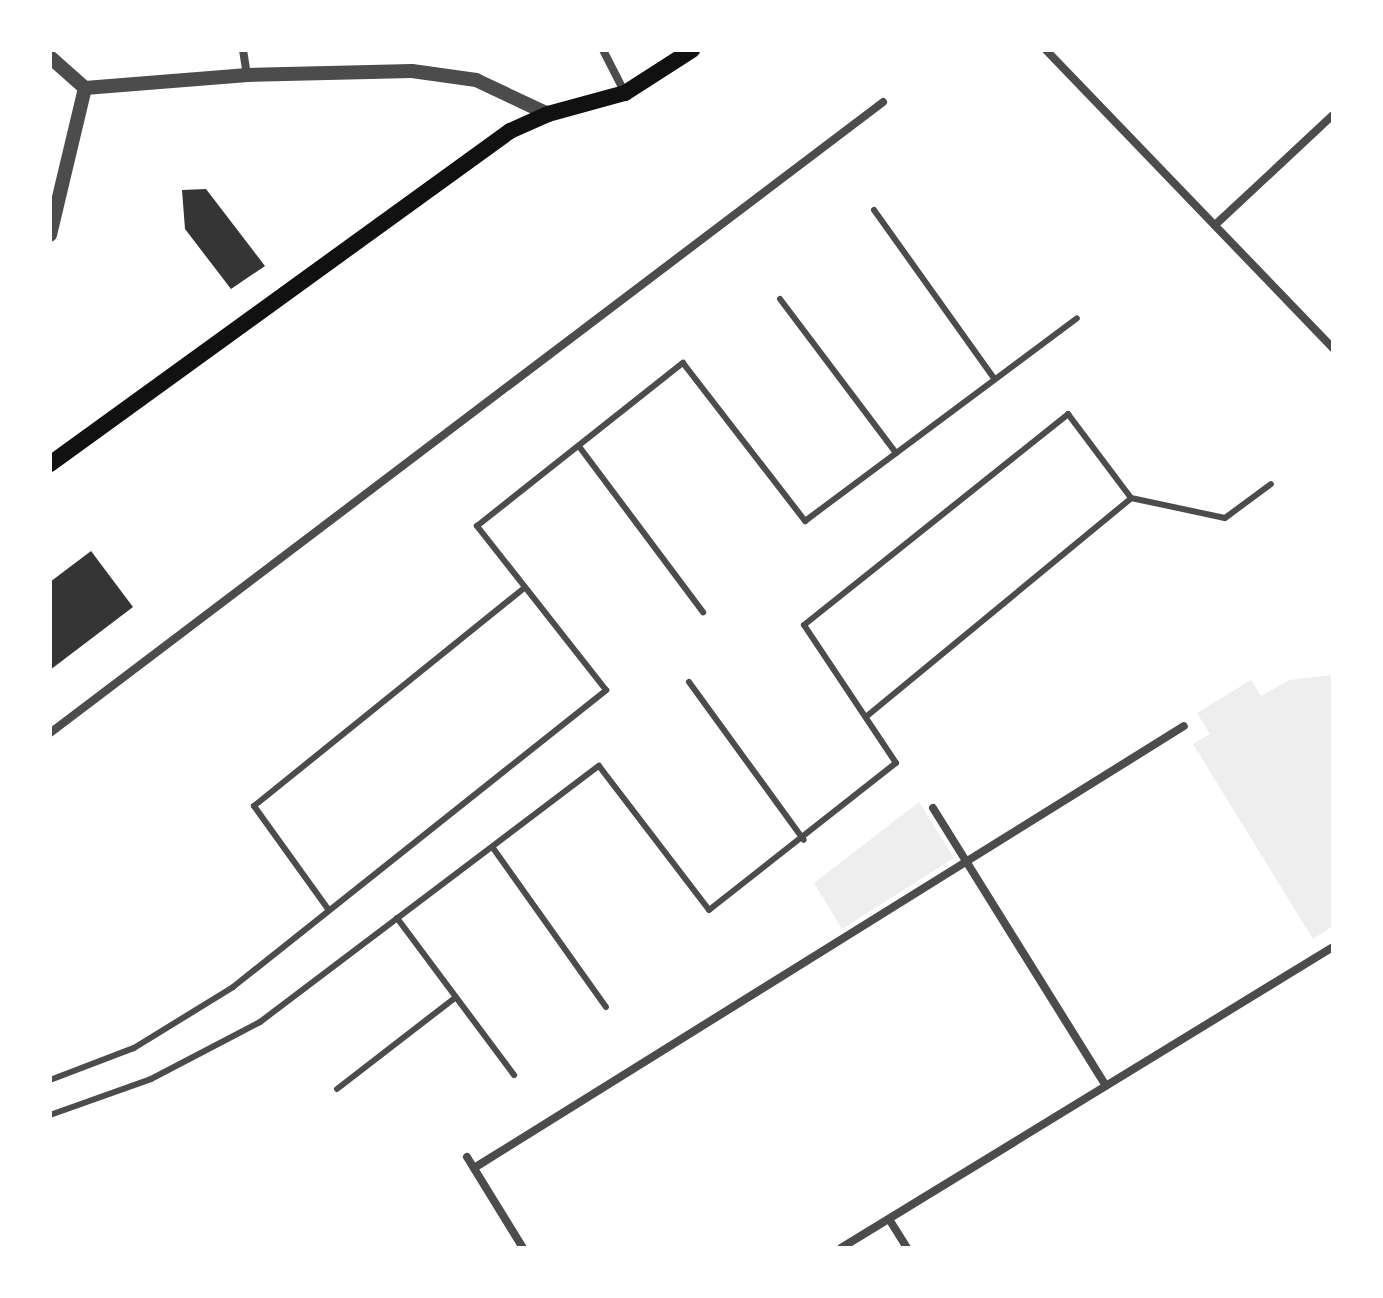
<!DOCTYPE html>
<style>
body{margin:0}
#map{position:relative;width:1383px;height:1298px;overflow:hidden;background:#fff;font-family:"Golos Text",sans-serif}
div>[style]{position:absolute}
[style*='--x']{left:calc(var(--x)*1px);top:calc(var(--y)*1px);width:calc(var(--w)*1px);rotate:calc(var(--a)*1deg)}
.green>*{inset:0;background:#eee}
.building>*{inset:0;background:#353535}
.service>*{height:6px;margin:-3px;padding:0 3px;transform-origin:3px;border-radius:3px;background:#4c4c4c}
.minor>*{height:8px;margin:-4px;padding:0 4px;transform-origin:4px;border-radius:4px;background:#4c4c4c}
.tertiary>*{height:14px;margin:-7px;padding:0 7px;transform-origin:7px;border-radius:7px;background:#4c4c4c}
.secondary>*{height:16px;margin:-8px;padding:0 8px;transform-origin:8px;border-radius:8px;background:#111}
span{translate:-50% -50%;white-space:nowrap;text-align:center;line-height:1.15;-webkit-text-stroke:8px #fff;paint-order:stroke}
.frame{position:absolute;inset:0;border:52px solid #fff;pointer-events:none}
</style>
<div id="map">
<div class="green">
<div style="clip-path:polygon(1333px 675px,1333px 926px,1313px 939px,1193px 744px,1210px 734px,1197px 713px,1251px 680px,1261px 696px,1290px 680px)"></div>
<div style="clip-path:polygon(919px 802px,954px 858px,842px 929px,814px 883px)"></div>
</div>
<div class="building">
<div style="clip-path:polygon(206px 189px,265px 266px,231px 289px,185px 229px,182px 190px)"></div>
<div style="clip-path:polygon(91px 551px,133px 607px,50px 670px,50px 582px)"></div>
</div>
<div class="service">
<div style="--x:874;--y:210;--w:206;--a:54.5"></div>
<div style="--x:780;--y:299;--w:193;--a:53"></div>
<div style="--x:581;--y:449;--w:204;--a:53.2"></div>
<div style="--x:689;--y:682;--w:195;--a:54"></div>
<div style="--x:867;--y:716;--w:342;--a:-39.5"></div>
<div style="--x:493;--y:848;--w:195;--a:54.6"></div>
<div style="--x:328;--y:909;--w:127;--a:-125.7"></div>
<div style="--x:254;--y:806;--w:348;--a:-38.9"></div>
<div style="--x:397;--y:918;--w:196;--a:53.3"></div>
<div style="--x:50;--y:1080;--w:90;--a:-20.9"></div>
<div style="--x:134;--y:1048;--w:116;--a:-31.6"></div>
<div style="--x:233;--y:987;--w:477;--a:-38.5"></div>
<div style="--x:606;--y:690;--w:209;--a:-128.2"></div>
<div style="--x:477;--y:526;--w:263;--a:-38.4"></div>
<div style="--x:683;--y:363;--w:200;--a:52.3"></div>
<div style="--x:805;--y:521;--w:339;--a:-36.7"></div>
<div style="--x:337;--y:1089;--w:150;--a:-37.7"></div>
<div style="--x:50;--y:1115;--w:107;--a:-19.6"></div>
<div style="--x:151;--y:1079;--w:123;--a:-27.6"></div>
<div style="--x:260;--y:1022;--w:425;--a:-37.1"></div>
<div style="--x:599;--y:766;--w:181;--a:52.6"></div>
<div style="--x:709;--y:910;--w:238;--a:-38.2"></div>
<div style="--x:896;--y:763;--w:166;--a:-123.7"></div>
<div style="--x:804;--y:625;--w:338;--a:-38.6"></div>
<div style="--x:1068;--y:414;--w:105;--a:53.1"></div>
<div style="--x:1131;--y:498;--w:96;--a:12"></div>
<div style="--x:1225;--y:518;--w:57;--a:-36.5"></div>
</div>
<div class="minor">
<div style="--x:243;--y:50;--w:25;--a:81"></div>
<div style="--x:603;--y:50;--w:48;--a:62.9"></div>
<div style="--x:1046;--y:50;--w:414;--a:46.1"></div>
<div style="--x:1215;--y:225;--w:161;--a:-43"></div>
<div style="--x:50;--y:733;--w:1045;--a:-37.14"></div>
<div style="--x:933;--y:808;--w:327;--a:58.1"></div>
<div style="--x:467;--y:1157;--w:107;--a:58.4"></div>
<div style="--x:474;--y:1168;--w:836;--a:-31.9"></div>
<div style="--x:889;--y:1219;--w:34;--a:58"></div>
<div style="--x:841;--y:1248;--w:577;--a:-31.46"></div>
</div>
<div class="tertiary">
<div style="--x:50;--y:57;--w:47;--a:41.5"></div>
<div style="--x:85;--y:88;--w:151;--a:103.4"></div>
<div style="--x:85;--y:88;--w:163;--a:-4.6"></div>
<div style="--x:247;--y:75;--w:165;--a:-1.4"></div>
<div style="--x:412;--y:71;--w:65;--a:8"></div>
<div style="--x:476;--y:80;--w:80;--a:25.3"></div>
</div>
<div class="secondary">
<div style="--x:50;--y:464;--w:568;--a:-35.9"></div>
<div style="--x:510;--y:131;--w:42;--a:-24.1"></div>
<div style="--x:548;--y:114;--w:80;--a:-15.3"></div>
<div style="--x:625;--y:93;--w:80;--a:-32.7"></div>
</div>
<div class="frame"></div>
</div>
